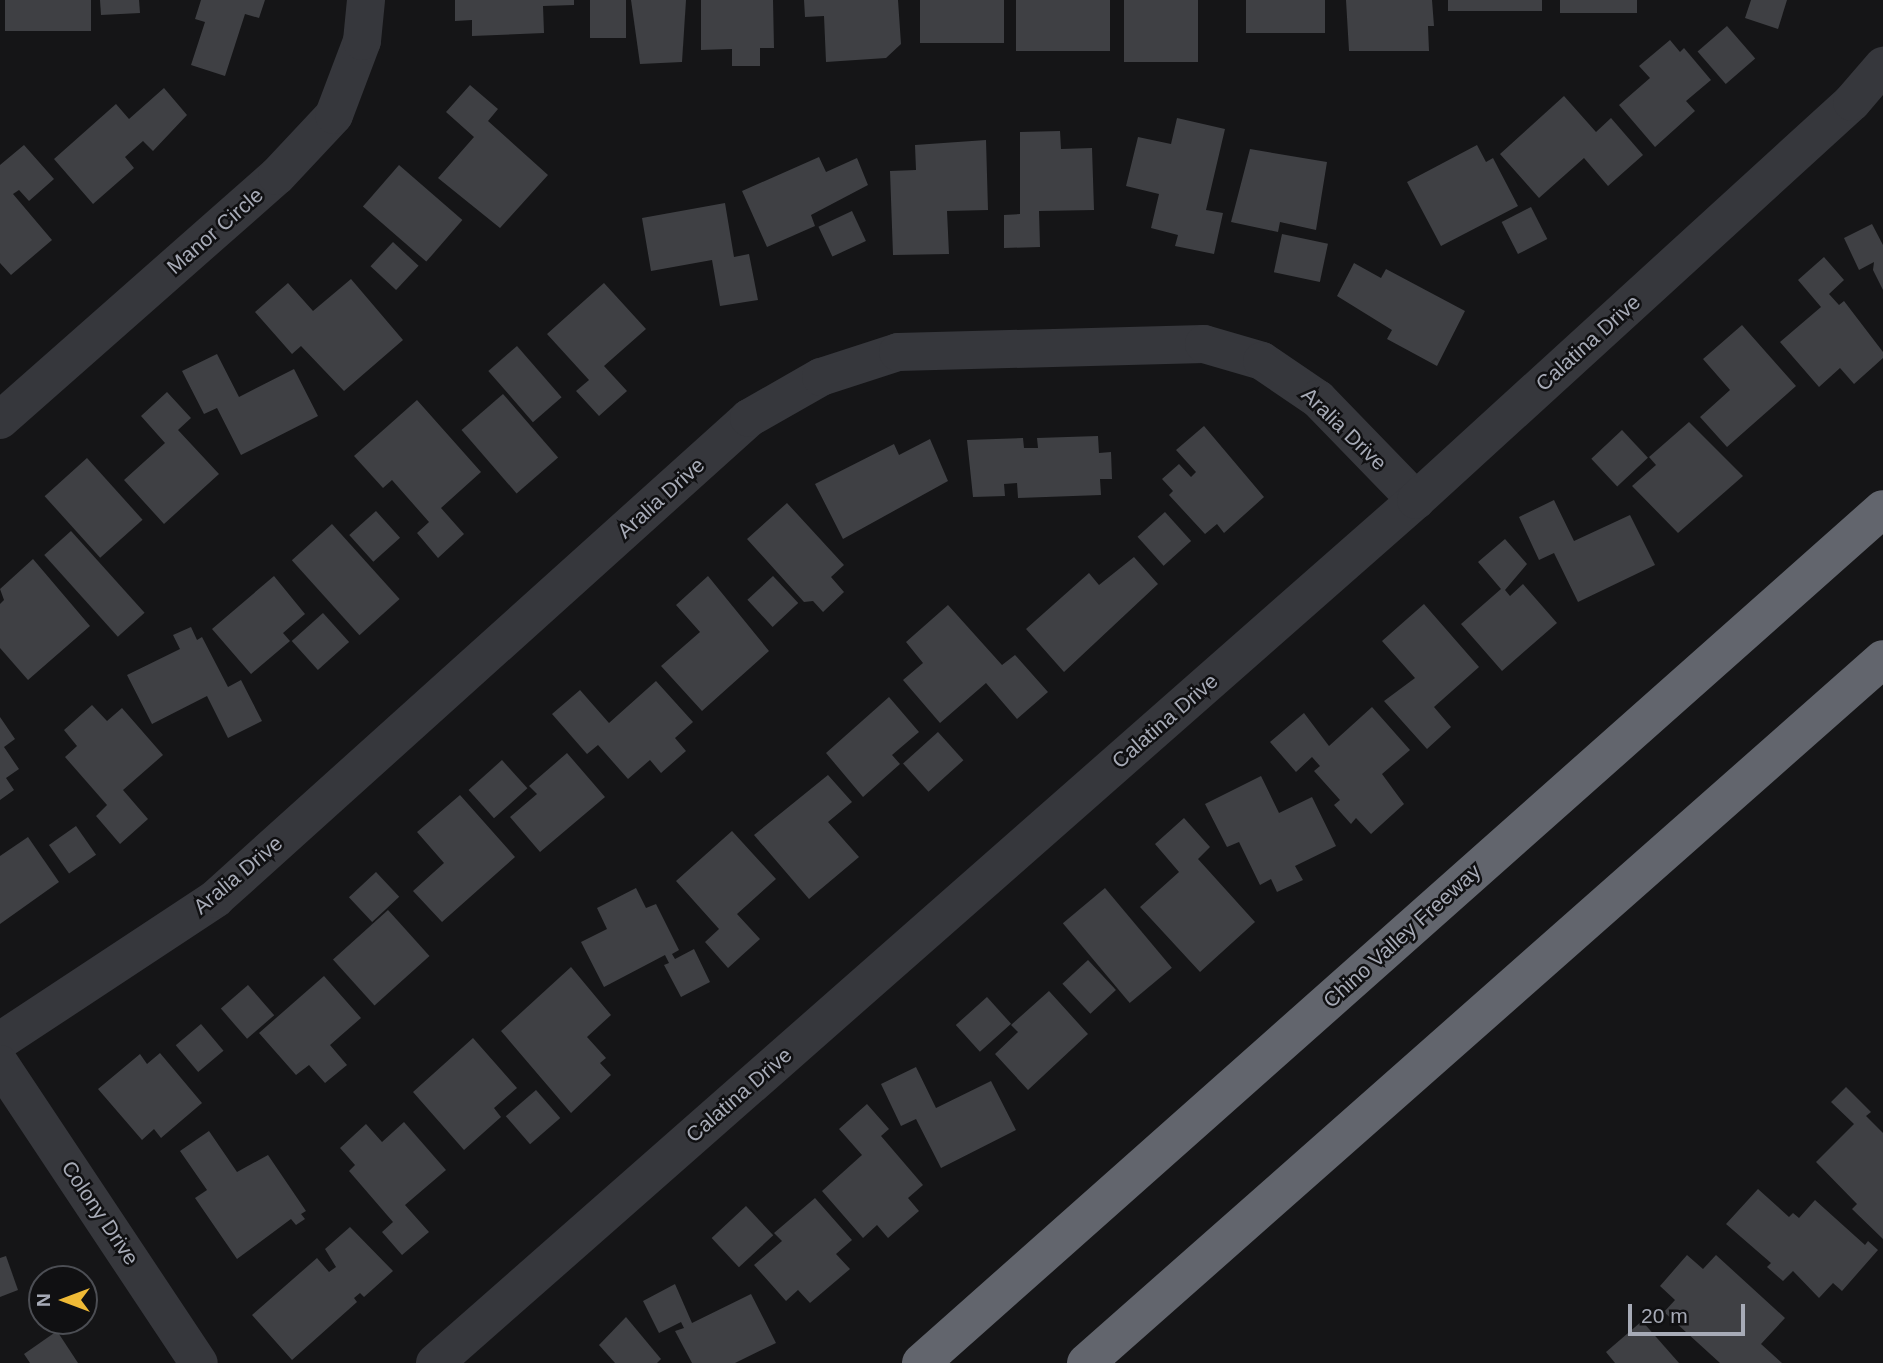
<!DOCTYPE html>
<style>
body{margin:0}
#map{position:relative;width:1883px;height:1363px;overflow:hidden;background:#151517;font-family:Arial,sans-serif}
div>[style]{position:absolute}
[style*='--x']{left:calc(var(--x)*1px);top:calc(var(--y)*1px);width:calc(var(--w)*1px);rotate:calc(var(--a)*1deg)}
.building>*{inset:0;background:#3f4044;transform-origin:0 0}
.street>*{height:38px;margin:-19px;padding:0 19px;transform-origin:19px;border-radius:19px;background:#36373c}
.highway>*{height:38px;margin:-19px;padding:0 19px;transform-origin:19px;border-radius:19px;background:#62656d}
span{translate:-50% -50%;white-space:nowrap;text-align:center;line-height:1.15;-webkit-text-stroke:5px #101012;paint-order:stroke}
.street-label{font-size:21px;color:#a7abb7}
.north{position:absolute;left:28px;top:1265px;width:70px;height:70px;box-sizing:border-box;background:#101012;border:2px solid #4c4e54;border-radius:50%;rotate:270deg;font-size:19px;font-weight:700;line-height:28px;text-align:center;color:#a7abb7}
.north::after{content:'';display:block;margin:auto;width:24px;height:32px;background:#efba36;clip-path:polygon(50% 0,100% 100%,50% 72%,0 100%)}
.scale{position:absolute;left:1628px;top:1304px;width:117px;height:32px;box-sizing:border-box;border:4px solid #a7abb7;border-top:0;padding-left:9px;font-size:21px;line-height:24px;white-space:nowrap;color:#a7abb7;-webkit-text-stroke:5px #101012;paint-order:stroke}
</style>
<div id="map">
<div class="building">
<div style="left:5px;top:0;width:86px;height:31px"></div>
<div style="clip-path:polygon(100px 0,139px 0,140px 13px,101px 15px)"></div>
<div style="clip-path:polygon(201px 0,265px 0,259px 18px,245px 14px,225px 76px,191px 65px,205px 22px,195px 19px)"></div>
<div style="clip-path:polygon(455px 0,574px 0,574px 5px,543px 6px,544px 33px,472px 36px,472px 20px,455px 21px)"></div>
<div style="left:590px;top:0;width:36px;height:38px"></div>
<div style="clip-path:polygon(631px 0,686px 0,682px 62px,640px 64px)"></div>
<div style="clip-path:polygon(701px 0,773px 0,774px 48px,760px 48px,760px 66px,732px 66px,732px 49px,701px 50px)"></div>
<div style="clip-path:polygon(804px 0,898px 0,901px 44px,886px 58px,826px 62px,824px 16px,805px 17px)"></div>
<div style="left:920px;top:0;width:84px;height:43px"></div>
<div style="left:1016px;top:0;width:94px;height:51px"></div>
<div style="left:1124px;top:0;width:74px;height:62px"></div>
<div style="left:1246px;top:0;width:79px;height:33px"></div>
<div style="clip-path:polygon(1346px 0,1432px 0,1434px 26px,1428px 26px,1429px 51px,1349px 51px)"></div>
<div style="left:1448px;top:0;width:94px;height:11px"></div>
<div style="left:1560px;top:0;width:77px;height:13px"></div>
<div style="clip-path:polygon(1751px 0,1787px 0,1778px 29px,1745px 18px)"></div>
<div style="left:1727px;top:26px;width:43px;height:39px;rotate:49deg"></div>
<div style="clip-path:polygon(1670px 40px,1680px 52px,1684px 48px,1711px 80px,1686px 101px,1695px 111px,1655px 147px,1619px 105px,1650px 78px,1639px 66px)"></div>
<div style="clip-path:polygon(470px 85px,498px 109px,488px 121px,548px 175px,500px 228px,438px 178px,474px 137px,446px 112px)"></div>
<div style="clip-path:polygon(164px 88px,187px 115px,153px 151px,143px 141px,125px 157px,134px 168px,93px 204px,54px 159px,116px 104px,129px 119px)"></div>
<div style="clip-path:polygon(1564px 96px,1596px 132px,1611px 118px,1643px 155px,1608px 186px,1584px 158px,1539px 198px,1500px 154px)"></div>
<div style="clip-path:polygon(1177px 118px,1225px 129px,1206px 210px,1223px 213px,1214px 254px,1175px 246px,1178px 235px,1151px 228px,1159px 194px,1126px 186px,1138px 137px,1171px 144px)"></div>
<div style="clip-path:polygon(1060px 131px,1061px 149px,1092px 148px,1094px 210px,1039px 211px,1040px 247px,1004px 248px,1004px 215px,1020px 214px,1020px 132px)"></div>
<div style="clip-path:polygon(986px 140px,988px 210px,947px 211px,949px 254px,893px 255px,890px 171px,916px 170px,915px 145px)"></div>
<div style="clip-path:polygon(24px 145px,54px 179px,29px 201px,19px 190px,13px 194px,52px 240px,11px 275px,0 263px,0 165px)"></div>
<div style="clip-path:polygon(1477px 145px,1486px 162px,1493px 158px,1518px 206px,1441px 246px,1407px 182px)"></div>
<div style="clip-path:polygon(1250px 149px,1327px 162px,1316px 230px,1280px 222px,1278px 232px,1231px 222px)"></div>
<div style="clip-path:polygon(819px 157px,826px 172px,857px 158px,868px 185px,811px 215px,815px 226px,767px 247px,742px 191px)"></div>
<div style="left:399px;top:165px;width:84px;height:55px;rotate:41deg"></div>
<div style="clip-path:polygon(725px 203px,734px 257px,749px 254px,758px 300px,720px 306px,712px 260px,651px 271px,642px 218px)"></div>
<div style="left:1531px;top:207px;width:36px;height:33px;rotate:63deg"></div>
<div style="left:852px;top:211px;width:33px;height:37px;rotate:65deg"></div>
<div style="clip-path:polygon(1872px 224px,1883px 245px,1883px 290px,1873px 270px,1874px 262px,1859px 270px,1844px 238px)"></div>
<div style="left:1282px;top:234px;width:47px;height:39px;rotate:12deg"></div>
<div style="left:393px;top:242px;width:35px;height:33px;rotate:43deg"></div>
<div style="clip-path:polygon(1824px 257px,1844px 280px,1829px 294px,1839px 305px,1844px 301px,1883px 352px,1883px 358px,1854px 384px,1840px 368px,1819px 387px,1780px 342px,1821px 307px,1798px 280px)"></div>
<div style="clip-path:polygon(1354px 263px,1381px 278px,1386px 269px,1465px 311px,1437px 366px,1387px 339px,1392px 330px,1337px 296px)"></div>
<div style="clip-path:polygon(351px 279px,403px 340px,344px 391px,301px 346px,292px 354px,255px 312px,288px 283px,313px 311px)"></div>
<div style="clip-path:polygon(604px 283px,646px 329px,604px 366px,627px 391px,599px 416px,576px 391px,589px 380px,547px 334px)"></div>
<div style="clip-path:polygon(1742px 325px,1796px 386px,1727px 447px,1700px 417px,1730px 390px,1703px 359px)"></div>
<div style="left:517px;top:346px;width:68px;height:38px;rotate:49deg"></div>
<div style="clip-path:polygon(217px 354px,239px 397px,294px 369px,318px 416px,241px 455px,217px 408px,204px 414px,182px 371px)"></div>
<div style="clip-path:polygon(167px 392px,191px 418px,178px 430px,219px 474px,164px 524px,124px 480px,165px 443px,141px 416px)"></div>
<div style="left:503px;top:394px;width:84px;height:55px;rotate:49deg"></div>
<div style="clip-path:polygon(417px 400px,481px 472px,441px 508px,464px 534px,438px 558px,417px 533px,429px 522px,392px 480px,383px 488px,354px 456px)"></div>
<div style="clip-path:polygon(1689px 422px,1743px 476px,1678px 533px,1632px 486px,1656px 465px,1649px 457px)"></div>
<div style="clip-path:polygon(1204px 426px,1264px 497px,1224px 533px,1217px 524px,1205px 534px,1169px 495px,1173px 491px,1162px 479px,1179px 464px,1191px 477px,1196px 472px,1176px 450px)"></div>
<div style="left:1622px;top:430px;width:38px;height:42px;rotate:47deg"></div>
<div style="clip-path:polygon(1098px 436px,1099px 453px,1111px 452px,1112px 479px,1100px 479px,1101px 495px,1018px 498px,1017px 483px,1004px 484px,1005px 496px,973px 497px,967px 440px,1023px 438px,1024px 448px,1038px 448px,1037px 438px)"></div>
<div style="clip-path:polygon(930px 439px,948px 481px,843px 539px,815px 484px,894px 444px,899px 455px)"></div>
<div style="left:87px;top:458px;width:83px;height:57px;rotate:48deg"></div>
<div style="clip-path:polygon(1554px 500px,1574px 541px,1630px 515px,1655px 565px,1578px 602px,1554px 553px,1539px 560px,1519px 517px)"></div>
<div style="clip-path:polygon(787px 503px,844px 565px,831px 577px,844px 592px,823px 612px,813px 601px,804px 602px,747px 539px)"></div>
<div style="left:376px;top:511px;width:36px;height:36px;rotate:48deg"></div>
<div style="left:1165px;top:512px;width:39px;height:37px;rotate:48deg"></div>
<div style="left:332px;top:524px;width:101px;height:54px;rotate:48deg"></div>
<div style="left:71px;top:531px;width:110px;height:36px;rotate:48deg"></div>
<div style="clip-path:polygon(1505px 539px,1527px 564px,1505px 590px,1510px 596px,1523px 584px,1557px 623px,1502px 671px,1461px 624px,1501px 589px,1478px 562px)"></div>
<div style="clip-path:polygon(1134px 557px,1158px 584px,1064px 672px,1026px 629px,1089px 573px,1099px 585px)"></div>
<div style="clip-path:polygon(33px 559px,90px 626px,28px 680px,0 648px,0 604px,4px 600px,0 589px)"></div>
<div style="clip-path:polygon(274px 576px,305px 614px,283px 633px,290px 641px,251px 674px,212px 629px)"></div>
<div style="clip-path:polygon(708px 576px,769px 651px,702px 711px,661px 666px,700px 632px,676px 605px)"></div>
<div style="left:773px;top:576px;width:37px;height:35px;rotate:47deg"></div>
<div style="clip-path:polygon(1424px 604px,1479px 667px,1434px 707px,1451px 727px,1427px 749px,1384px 701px,1415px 678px,1382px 641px)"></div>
<div style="clip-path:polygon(948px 605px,1002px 665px,1015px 655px,1048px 692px,1017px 719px,986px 683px,940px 723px,903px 680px,923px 663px,906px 642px)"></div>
<div style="left:323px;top:613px;width:39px;height:42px;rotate:48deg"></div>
<div style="clip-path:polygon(191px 627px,197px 640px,202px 637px,228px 687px,241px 680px,262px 721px,228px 738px,207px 696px,152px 724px,127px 675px,180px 649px,173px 635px)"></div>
<div style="clip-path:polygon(656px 681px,693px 722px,675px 738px,686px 751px,661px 773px,650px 760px,628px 779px,598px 745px,587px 754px,552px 714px,580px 690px,609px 723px)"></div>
<div style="clip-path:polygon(889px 697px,919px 732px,892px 755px,900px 764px,863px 797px,826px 753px)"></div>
<div style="clip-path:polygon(92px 705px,107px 721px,122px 708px,163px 755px,123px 790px,148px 819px,120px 844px,96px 816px,107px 805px,65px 757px,77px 746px,64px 730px)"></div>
<div style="clip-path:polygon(1372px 707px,1410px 750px,1382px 774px,1404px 804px,1371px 834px,1356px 818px,1351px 824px,1334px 805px,1340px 800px,1314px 771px,1320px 766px,1312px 757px,1296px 772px,1270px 742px,1304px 713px,1329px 746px)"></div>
<div style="clip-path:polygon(0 717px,15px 739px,4px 747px,19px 769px,6px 778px,14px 790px,0 800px)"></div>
<div style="left:938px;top:732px;width:38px;height:47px;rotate:48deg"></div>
<div style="clip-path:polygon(567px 753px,605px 797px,540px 852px,510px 817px,537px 794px,529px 786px)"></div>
<div style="left:502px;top:760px;width:38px;height:45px;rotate:48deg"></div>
<div style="clip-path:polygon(828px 775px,852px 802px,828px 822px,859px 857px,809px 899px,754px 835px)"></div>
<div style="clip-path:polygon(1261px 776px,1279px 813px,1312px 797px,1336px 846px,1295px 866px,1303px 880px,1277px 892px,1271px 879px,1260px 885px,1239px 842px,1227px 847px,1205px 804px)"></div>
<div style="clip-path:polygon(460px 795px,515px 857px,442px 922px,413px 891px,444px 863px,417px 832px)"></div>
<div style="clip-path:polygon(1184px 818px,1210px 847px,1198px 859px,1255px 922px,1200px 972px,1140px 907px,1179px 872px,1155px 844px)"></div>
<div style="left:76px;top:826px;width:35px;height:33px;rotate:55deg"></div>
<div style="clip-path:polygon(732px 831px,776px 879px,737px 914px,760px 939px,728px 968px,705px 942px,719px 929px,676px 881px)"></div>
<div style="clip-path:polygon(28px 837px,59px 882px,0 924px,0 856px)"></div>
<div style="left:376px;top:872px;width:34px;height:37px;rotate:47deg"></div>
<div style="clip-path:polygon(636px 888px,646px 908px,656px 904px,679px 950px,672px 954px,675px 959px,694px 949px,710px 982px,681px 997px,664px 965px,669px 963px,665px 955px,604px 987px,581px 942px,607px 929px,597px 908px)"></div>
<div style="left:1105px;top:888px;width:104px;height:55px;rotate:50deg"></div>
<div style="left:388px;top:910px;width:62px;height:74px;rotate:48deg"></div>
<div style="left:1088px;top:960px;width:41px;height:35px;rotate:47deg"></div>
<div style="clip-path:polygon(571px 967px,611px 1015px,587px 1037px,606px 1058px,600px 1063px,611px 1075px,571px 1113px,501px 1031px)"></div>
<div style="clip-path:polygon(324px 976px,361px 1018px,330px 1045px,347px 1065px,325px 1083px,309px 1065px,296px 1075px,259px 1033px)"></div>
<div style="left:248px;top:985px;width:40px;height:36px;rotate:49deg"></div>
<div style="clip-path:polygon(1049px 991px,1088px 1034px,1028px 1090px,995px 1054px,1018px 1032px,1011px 1025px)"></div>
<div style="left:987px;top:997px;width:36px;height:42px;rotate:48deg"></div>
<div style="left:201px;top:1024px;width:35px;height:33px;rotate:50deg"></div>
<div style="clip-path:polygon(473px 1038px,517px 1088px,494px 1108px,501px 1117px,464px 1150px,413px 1092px)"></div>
<div style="clip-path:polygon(160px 1053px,202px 1103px,161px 1138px,154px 1129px,142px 1140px,98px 1089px,140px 1054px,147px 1064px)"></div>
<div style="clip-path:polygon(916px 1067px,936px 1108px,991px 1081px,1016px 1130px,941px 1168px,916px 1119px,901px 1126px,881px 1084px)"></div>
<div style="clip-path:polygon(1846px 1087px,1871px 1112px,1866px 1116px,1883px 1133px,1883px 1239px,1852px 1209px,1857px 1204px,1816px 1162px,1854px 1124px,1831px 1102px)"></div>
<div style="left:536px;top:1090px;width:37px;height:40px;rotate:49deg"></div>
<div style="clip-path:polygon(867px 1104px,889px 1129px,881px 1136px,923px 1185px,908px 1198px,919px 1211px,888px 1238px,877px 1225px,863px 1238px,822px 1191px,862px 1155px,839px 1129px)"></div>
<div style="clip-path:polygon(404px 1122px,446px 1170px,405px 1205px,429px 1232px,402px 1255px,382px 1232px,393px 1222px,349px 1171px,355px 1165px,340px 1148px,366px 1124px,382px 1142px)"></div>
<div style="clip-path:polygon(209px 1131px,237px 1172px,268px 1155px,306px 1211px,301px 1214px,305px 1219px,296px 1225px,291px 1219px,237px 1259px,195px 1198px,207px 1190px,180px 1151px)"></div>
<div style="clip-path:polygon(1758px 1189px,1789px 1217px,1793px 1213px,1799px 1218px,1815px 1200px,1865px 1245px,1868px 1241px,1878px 1250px,1842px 1291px,1833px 1283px,1819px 1298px,1793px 1271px,1783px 1281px,1767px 1267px,1771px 1263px,1726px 1224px)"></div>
<div style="clip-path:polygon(815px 1198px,852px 1240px,836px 1254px,850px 1269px,810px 1303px,798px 1290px,786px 1301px,754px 1265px,782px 1241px,774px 1233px)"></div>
<div style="left:746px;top:1206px;width:40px;height:47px;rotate:47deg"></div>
<div style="clip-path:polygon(350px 1227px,393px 1271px,364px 1297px,360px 1293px,354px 1298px,357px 1302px,292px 1360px,252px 1315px,317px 1258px,329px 1272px,336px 1267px,325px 1249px)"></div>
<div style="clip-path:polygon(1687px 1255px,1703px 1269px,1716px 1255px,1785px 1318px,1761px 1344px,1782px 1363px,1720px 1363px,1664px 1312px,1675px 1300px,1660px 1286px)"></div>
<div style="clip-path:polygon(6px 1256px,18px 1290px,0 1297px,0 1258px)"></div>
<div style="clip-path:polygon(675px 1284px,692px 1323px,751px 1294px,776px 1343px,735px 1363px,692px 1363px,675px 1331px,684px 1328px,681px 1322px,659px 1333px,643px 1301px)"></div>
<div style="clip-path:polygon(626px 1317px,661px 1359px,657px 1363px,615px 1363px,599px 1345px)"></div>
<div style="clip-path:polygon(1642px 1321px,1679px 1363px,1615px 1363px,1606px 1352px)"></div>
<div style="clip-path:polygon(57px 1331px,78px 1363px,30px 1363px,24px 1354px)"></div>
</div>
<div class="street">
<div style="--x:0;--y:420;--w:369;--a:-41.4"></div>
<div style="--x:277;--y:176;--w:83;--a:-46.9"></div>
<div style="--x:334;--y:115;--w:79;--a:-69.3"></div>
<div style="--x:362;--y:41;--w:41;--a:-84.4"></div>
<div style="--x:0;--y:1041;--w:258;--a:-33.4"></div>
<div style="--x:215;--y:899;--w:719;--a:-42.01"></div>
<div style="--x:749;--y:418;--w:83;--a:-29.7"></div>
<div style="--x:821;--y:377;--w:81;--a:-18"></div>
<div style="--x:898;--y:352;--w:306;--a:-1.5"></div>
<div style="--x:1204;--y:344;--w:60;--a:16.3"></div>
<div style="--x:1262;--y:361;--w:68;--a:34.2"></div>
<div style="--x:1318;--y:399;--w:141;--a:45.9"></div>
<div style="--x:0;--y:1064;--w:359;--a:56.4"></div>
<div style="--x:435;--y:1363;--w:1307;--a:-41.34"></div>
<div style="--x:1416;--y:500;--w:590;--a:-42.39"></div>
<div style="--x:1852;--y:102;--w:48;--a:-49.3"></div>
</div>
<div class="highway">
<div style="--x:921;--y:1363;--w:1286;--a:-41.6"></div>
<div style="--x:1086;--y:1363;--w:1063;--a:-41.45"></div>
</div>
<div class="street-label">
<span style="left:215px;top:231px;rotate:-41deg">Manor Circle</span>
<span style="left:1588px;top:343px;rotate:-42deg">Calatina Drive</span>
<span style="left:1344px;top:429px;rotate:44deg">Aralia Drive</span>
<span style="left:661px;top:498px;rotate:-42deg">Aralia Drive</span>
<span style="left:1165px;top:721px;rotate:-41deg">Calatina Drive</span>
<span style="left:238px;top:875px;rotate:-40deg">Aralia Drive</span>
<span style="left:1402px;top:936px;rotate:-42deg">Chino Valley Freeway</span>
<span style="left:739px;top:1095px;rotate:-41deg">Calatina Drive</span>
<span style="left:100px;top:1213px;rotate:56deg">Colony Drive</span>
</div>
<div class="north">N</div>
<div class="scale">20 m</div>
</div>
